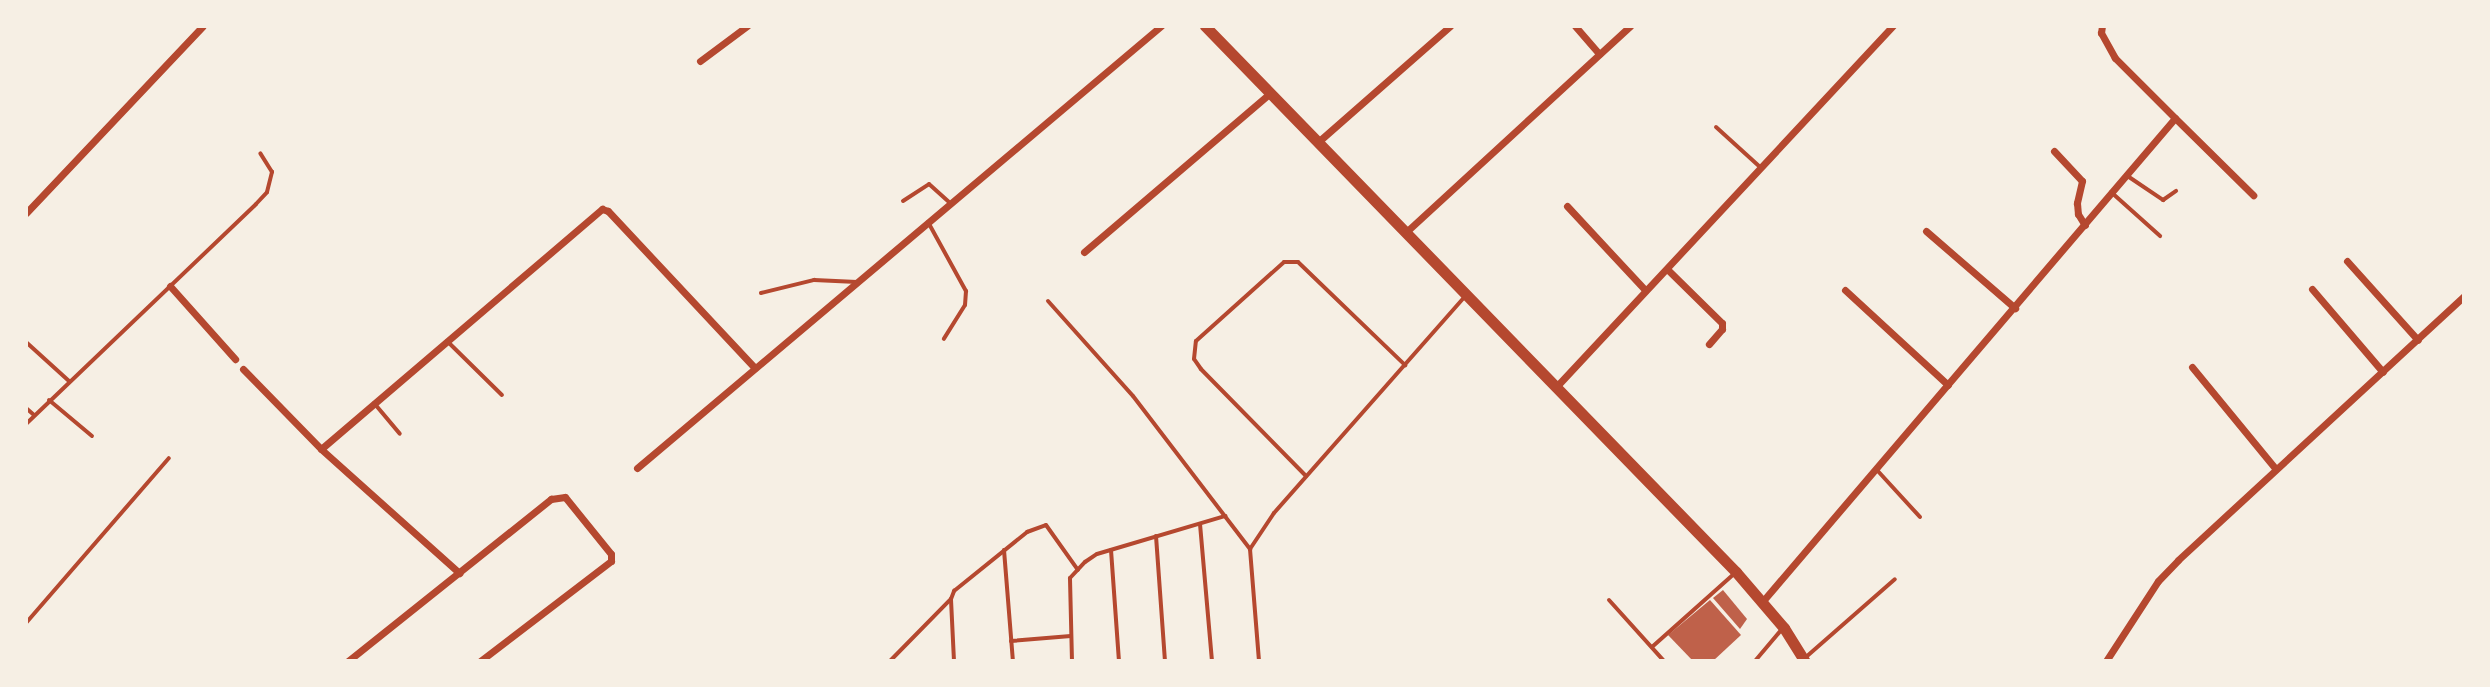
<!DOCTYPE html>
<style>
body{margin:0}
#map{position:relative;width:2490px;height:687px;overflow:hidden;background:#f6efe4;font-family:"PT Sans",sans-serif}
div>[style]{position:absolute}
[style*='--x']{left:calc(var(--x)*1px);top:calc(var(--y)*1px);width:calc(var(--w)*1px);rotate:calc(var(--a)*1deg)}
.building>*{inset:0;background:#bf614a}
.service>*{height:4px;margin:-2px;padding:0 2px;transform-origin:2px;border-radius:2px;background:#b5482f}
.minor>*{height:7px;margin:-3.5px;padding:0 3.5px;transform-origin:3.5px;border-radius:3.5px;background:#b5482f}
.secondary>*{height:11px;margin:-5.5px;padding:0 5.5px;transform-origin:5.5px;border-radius:5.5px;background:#b5482f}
span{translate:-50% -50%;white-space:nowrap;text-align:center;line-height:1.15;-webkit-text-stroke:8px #f6efe4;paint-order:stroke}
.frame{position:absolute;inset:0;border:28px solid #f6efe4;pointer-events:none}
</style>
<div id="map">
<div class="building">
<div style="clip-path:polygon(1723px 590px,1747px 619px,1740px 629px,1713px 598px)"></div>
<div style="clip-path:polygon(1710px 600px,1741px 635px,1713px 661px,1693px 661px,1668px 635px)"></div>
</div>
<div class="service">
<div style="--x:1716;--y:127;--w:61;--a:42.3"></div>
<div style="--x:2126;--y:175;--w:45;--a:34"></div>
<div style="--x:2163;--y:200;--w:16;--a:-35"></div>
<div style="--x:2111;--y:192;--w:66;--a:41.9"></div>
<div style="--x:903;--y:201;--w:31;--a:-33"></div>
<div style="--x:929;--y:184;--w:28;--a:42"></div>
<div style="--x:928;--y:222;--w:79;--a:61.2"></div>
<div style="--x:966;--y:291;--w:14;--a:94"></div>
<div style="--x:965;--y:305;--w:40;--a:122"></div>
<div style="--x:761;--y:293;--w:55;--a:-13.8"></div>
<div style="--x:814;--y:280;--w:43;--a:2.7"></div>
<div style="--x:1048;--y:301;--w:127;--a:48.2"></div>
<div style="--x:1133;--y:396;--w:193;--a:52.6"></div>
<div style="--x:447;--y:341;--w:77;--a:44.5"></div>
<div style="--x:26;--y:342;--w:58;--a:42.2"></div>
<div style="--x:49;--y:400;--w:56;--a:39.9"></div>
<div style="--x:374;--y:403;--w:40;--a:50"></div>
<div style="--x:26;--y:408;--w:11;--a:41"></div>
<div style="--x:26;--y:424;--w:318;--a:-43.7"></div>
<div style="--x:256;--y:204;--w:16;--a:-47"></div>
<div style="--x:267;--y:192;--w:21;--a:-76"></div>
<div style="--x:272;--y:172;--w:22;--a:-122"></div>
<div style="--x:1876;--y:469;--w:65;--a:47.5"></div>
<div style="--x:1306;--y:476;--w:150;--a:-134.5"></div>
<div style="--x:1201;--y:369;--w:12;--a:-125"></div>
<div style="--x:1194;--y:359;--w:18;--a:-84"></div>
<div style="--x:1196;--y:341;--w:118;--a:-41.9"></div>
<div style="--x:1284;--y:262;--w:14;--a:0"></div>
<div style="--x:1298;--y:262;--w:149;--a:43.9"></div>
<div style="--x:1200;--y:524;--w:138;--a:85"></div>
<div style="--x:1156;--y:536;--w:125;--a:85.9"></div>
<div style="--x:1004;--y:550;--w:111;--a:85.4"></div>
<div style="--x:1111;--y:550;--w:111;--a:85.9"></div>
<div style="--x:1609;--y:600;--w:82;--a:48"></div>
<div style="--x:26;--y:623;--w:218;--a:-49.1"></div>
<div style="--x:1011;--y:641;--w:60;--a:-4.8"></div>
<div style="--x:1652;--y:647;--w:110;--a:-41.7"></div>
<div style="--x:1806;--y:657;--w:118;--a:-41.2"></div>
<div style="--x:890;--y:661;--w:87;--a:-45.5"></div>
<div style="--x:954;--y:661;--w:62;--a:-92.8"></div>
<div style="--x:951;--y:599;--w:9;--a:-69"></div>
<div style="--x:954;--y:591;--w:94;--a:-38.9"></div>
<div style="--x:1027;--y:532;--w:20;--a:-20"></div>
<div style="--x:1046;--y:525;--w:55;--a:54.6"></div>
<div style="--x:1072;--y:661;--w:83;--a:-91.4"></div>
<div style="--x:1070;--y:578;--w:22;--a:-47"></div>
<div style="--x:1085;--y:562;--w:14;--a:-34"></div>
<div style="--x:1097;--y:554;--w:134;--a:-16.5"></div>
<div style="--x:1259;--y:661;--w:112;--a:-94.6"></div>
<div style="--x:1250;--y:549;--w:43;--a:-56.3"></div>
<div style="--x:1274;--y:513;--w:290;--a:-48.6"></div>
<div style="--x:1755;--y:661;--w:42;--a:-49.8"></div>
</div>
<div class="minor">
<div style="--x:1575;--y:26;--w:37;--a:49"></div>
<div style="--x:700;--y:61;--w:59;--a:-36.7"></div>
<div style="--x:2175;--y:118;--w:110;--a:44.6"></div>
<div style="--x:1318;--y:142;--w:176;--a:-41.3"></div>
<div style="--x:2054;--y:151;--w:41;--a:47"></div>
<div style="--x:2082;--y:181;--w:23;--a:103"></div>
<div style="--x:2077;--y:203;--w:11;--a:85"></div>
<div style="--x:2078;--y:214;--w:13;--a:58"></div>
<div style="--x:1567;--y:206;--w:115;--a:47.1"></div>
<div style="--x:26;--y:213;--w:257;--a:-46.6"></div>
<div style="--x:1926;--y:231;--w:118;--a:40.9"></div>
<div style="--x:1405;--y:233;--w:306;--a:-42.6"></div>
<div style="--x:1084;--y:252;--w:245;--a:-40.5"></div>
<div style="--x:2347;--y:261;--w:106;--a:48.1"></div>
<div style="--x:1667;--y:269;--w:77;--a:44.5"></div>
<div style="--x:1722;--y:323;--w:6;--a:90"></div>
<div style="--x:1722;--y:329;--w:20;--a:131"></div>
<div style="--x:170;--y:286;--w:98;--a:48.3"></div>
<div style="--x:2312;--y:289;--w:109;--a:49.5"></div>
<div style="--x:1845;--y:290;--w:140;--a:42.7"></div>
<div style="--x:2192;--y:367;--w:131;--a:50.6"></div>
<div style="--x:243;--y:369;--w:112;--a:45.7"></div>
<div style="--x:321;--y:449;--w:186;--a:41.9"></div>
<div style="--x:1556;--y:387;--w:494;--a:-47"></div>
<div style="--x:321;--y:449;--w:370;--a:-40.5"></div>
<div style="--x:602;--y:209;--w:6;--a:18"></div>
<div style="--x:608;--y:211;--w:215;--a:46.9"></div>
<div style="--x:637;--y:468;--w:686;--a:-40.15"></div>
<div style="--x:1762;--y:602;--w:636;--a:-49.53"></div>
<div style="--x:2175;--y:118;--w:85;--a:-135"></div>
<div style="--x:2115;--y:58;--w:29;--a:-119"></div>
<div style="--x:2101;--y:33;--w:7;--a:-82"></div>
<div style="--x:348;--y:661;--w:260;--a:-38.6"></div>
<div style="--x:551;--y:499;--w:14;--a:-8"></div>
<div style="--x:565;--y:497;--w:73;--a:51.1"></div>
<div style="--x:611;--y:554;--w:7;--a:90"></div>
<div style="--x:611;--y:561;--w:165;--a:142.6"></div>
<div style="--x:2106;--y:661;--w:95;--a:-57"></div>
<div style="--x:2158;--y:581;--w:29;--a:-46"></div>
<div style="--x:2178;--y:560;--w:389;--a:-42.7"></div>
</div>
<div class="secondary">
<div style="--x:1205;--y:26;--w:762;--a:45.8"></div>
<div style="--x:1736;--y:572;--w:74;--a:49.4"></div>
<div style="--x:1784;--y:628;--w:39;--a:58"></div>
</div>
<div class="frame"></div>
</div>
